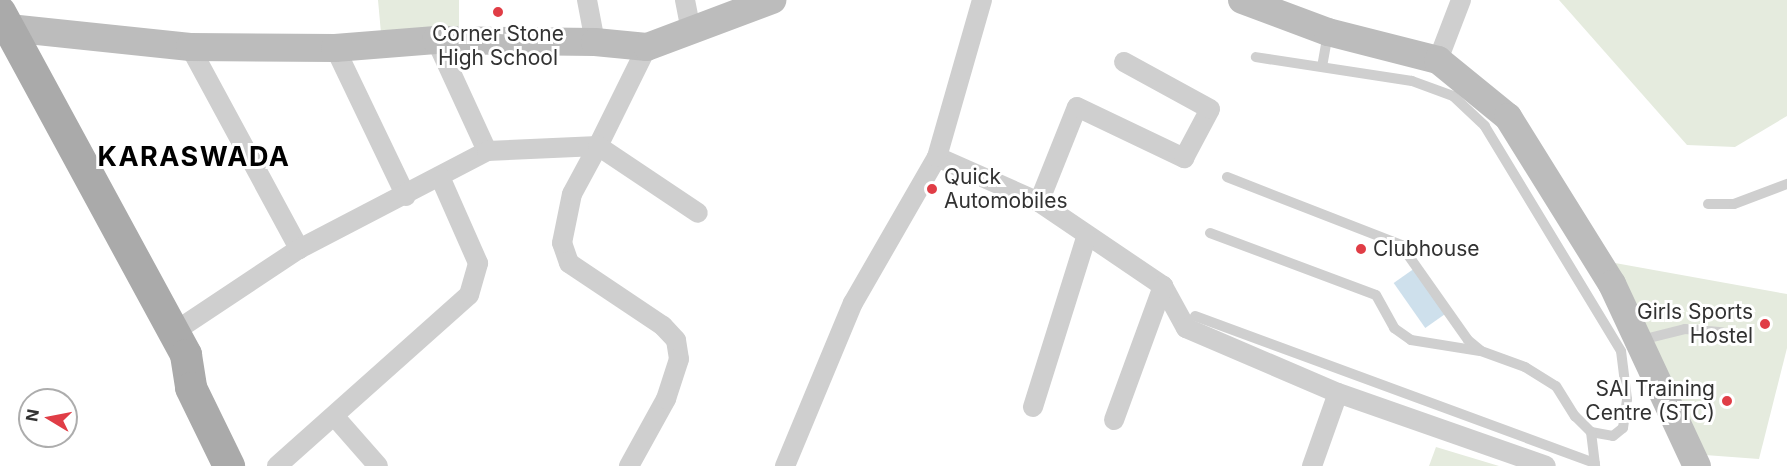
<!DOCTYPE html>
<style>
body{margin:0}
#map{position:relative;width:1787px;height:466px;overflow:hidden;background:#fff;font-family:Inter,sans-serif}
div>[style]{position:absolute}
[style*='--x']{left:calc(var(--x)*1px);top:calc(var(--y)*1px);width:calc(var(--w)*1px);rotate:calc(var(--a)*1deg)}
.green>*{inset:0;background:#e5ebde}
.water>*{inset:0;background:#cee0ec;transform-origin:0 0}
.lane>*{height:10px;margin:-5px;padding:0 5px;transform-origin:5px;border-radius:5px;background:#cfcfcf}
.street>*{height:20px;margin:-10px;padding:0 10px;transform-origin:10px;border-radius:10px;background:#cfcfcf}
.secondary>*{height:28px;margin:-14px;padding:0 14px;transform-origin:14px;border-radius:14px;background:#bcbcbc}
.primary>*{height:32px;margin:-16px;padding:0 16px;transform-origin:16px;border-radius:16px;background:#aaa}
.dots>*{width:16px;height:16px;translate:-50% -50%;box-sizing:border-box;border:3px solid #fff;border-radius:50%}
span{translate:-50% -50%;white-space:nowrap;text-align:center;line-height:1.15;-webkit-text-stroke:6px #fff;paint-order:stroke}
.poi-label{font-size:21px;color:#323232}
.left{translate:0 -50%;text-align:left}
.right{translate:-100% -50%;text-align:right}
.district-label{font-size:27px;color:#000;font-weight:700;letter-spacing:1.5px}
.north{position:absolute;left:18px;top:388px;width:60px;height:60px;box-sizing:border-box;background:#fff;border:2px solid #adadad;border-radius:50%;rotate:280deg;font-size:16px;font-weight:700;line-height:24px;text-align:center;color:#323232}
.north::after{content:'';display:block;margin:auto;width:21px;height:27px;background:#e03d46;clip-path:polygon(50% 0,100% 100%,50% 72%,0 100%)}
</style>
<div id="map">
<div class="green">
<div style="clip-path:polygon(378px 0,459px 0,459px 28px,381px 33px)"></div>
<div style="clip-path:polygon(1559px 0,1787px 0,1787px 116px,1735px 147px,1687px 145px)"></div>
<div style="clip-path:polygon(1615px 263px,1787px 294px,1787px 348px,1759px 459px,1705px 455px)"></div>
<div style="clip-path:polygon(1436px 447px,1499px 466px,1429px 466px)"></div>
</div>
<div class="water">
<div style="left:1415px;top:268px;width:55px;height:26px;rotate:55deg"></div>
</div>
<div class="lane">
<div style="--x:1322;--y:67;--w:36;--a:-80"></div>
<div style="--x:1227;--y:177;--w:187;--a:21.3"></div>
<div style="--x:1401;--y:245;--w:116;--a:54.8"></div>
<div style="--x:1468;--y:340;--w:17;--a:40"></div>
<div style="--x:1481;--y:351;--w:47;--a:20"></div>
<div style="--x:1525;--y:367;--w:36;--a:32"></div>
<div style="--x:1556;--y:386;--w:36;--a:58"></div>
<div style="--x:1575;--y:416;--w:23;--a:45"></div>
<div style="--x:1591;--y:432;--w:22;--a:10"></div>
<div style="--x:1613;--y:436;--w:13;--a:-39"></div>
<div style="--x:1623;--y:428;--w:29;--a:-82"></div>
<div style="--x:1627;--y:399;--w:48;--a:-97.1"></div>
<div style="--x:1621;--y:351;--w:263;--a:-121.2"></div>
<div style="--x:1485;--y:126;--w:44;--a:-136.8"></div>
<div style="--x:1453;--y:96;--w:44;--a:-159.9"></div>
<div style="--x:1412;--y:81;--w:158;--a:-171.3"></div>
<div style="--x:1708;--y:204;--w:26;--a:0"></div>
<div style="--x:1734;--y:204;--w:57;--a:-20.7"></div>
<div style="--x:1210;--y:233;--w:177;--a:20.5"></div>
<div style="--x:1376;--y:295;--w:38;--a:61"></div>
<div style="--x:1394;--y:328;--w:21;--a:35"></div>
<div style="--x:1411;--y:340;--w:70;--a:9.1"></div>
<div style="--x:1195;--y:316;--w:426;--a:20.2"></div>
<div style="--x:1641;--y:340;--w:45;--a:-14"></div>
<div style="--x:1685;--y:329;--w:37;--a:5"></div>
<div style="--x:1591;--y:432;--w:34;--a:83"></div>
</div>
<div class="street">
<div style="--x:587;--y:0;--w:43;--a:79.2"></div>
<div style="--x:685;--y:0;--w:31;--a:79"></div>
<div style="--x:436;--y:40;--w:122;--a:65.3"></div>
<div style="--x:190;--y:47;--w:230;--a:61.6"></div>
<div style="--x:335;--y:48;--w:164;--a:64.4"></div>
<div style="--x:1438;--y:60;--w:64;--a:-69"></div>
<div style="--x:937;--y:157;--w:111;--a:23.8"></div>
<div style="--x:1039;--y:202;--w:150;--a:34.1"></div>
<div style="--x:1163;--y:286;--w:48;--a:61.3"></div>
<div style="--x:1186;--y:328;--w:165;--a:23.2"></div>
<div style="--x:1338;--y:393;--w:220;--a:19.3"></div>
<div style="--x:1039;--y:202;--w:102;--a:-68.2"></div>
<div style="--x:1077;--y:107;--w:119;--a:25.5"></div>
<div style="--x:1184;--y:158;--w:55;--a:-62"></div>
<div style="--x:1210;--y:109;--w:98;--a:-151.3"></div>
<div style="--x:174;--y:332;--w:150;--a:-33.6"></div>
<div style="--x:299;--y:249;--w:212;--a:-27.5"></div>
<div style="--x:487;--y:151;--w:111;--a:-2.6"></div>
<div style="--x:598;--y:146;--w:110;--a:-63.7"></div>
<div style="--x:1033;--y:407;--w:177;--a:-72.6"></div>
<div style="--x:335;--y:417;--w:65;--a:48.7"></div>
<div style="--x:1114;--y:420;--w:143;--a:-69.9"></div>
<div style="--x:277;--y:466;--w:257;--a:-41.7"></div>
<div style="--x:469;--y:295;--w:33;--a:-74"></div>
<div style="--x:478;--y:263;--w:94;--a:-113.8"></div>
<div style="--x:629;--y:466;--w:77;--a:-61.1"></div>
<div style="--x:666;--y:399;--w:42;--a:-72"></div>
<div style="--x:679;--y:359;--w:19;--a:-99"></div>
<div style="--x:676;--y:340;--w:19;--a:-133"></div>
<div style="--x:663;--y:326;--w:113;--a:-146.2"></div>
<div style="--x:569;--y:263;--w:21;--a:-109"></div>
<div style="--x:562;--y:243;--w:50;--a:-78.5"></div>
<div style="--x:572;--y:194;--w:55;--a:-61.6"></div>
<div style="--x:598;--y:146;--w:120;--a:33.8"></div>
<div style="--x:785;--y:466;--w:177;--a:-67.4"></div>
<div style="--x:853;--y:303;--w:168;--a:-60.1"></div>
<div style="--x:937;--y:157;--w:163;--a:-74"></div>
<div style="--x:1312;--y:466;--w:77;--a:-70.4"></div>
</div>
<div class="secondary">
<div style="--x:1242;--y:0;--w:92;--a:20.4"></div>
<div style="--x:1328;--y:32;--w:114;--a:14.3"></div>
<div style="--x:1438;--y:60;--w:90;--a:39.2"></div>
<div style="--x:1508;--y:117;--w:197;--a:58.1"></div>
<div style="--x:1612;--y:284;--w:201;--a:65"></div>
<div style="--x:0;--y:31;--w:9;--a:-18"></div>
<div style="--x:9;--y:28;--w:182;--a:6"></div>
<div style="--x:190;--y:47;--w:145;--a:0.4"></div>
<div style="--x:335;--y:48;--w:101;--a:-4.5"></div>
<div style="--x:436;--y:40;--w:159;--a:0.7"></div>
<div style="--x:595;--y:42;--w:52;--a:5.5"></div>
<div style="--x:647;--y:47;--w:134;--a:-20.6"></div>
</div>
<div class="primary">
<div style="--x:0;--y:12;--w:390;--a:61.5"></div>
<div style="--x:186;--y:355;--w:33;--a:81"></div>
<div style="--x:191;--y:388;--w:87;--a:64"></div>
</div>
<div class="dots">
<div style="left:498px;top:12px;background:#e03d46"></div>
<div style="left:932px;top:189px;background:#e03d46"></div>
<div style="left:1361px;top:249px;background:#e03d46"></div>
<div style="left:1765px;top:324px;background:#e03d46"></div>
<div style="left:1727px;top:401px;background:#e03d46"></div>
</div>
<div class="poi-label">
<span style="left:498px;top:46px">Corner Stone<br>High School</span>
<span class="left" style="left:944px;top:189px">Quick<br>Automobiles</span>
<span class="left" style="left:1373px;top:249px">Clubhouse</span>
<span class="right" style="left:1753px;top:324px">Girls Sports<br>Hostel</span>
<span class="right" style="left:1715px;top:401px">SAI Training<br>Centre (STC)</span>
</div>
<div class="district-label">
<span style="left:194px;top:157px">KARASWADA</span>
</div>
<div class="north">N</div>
</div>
